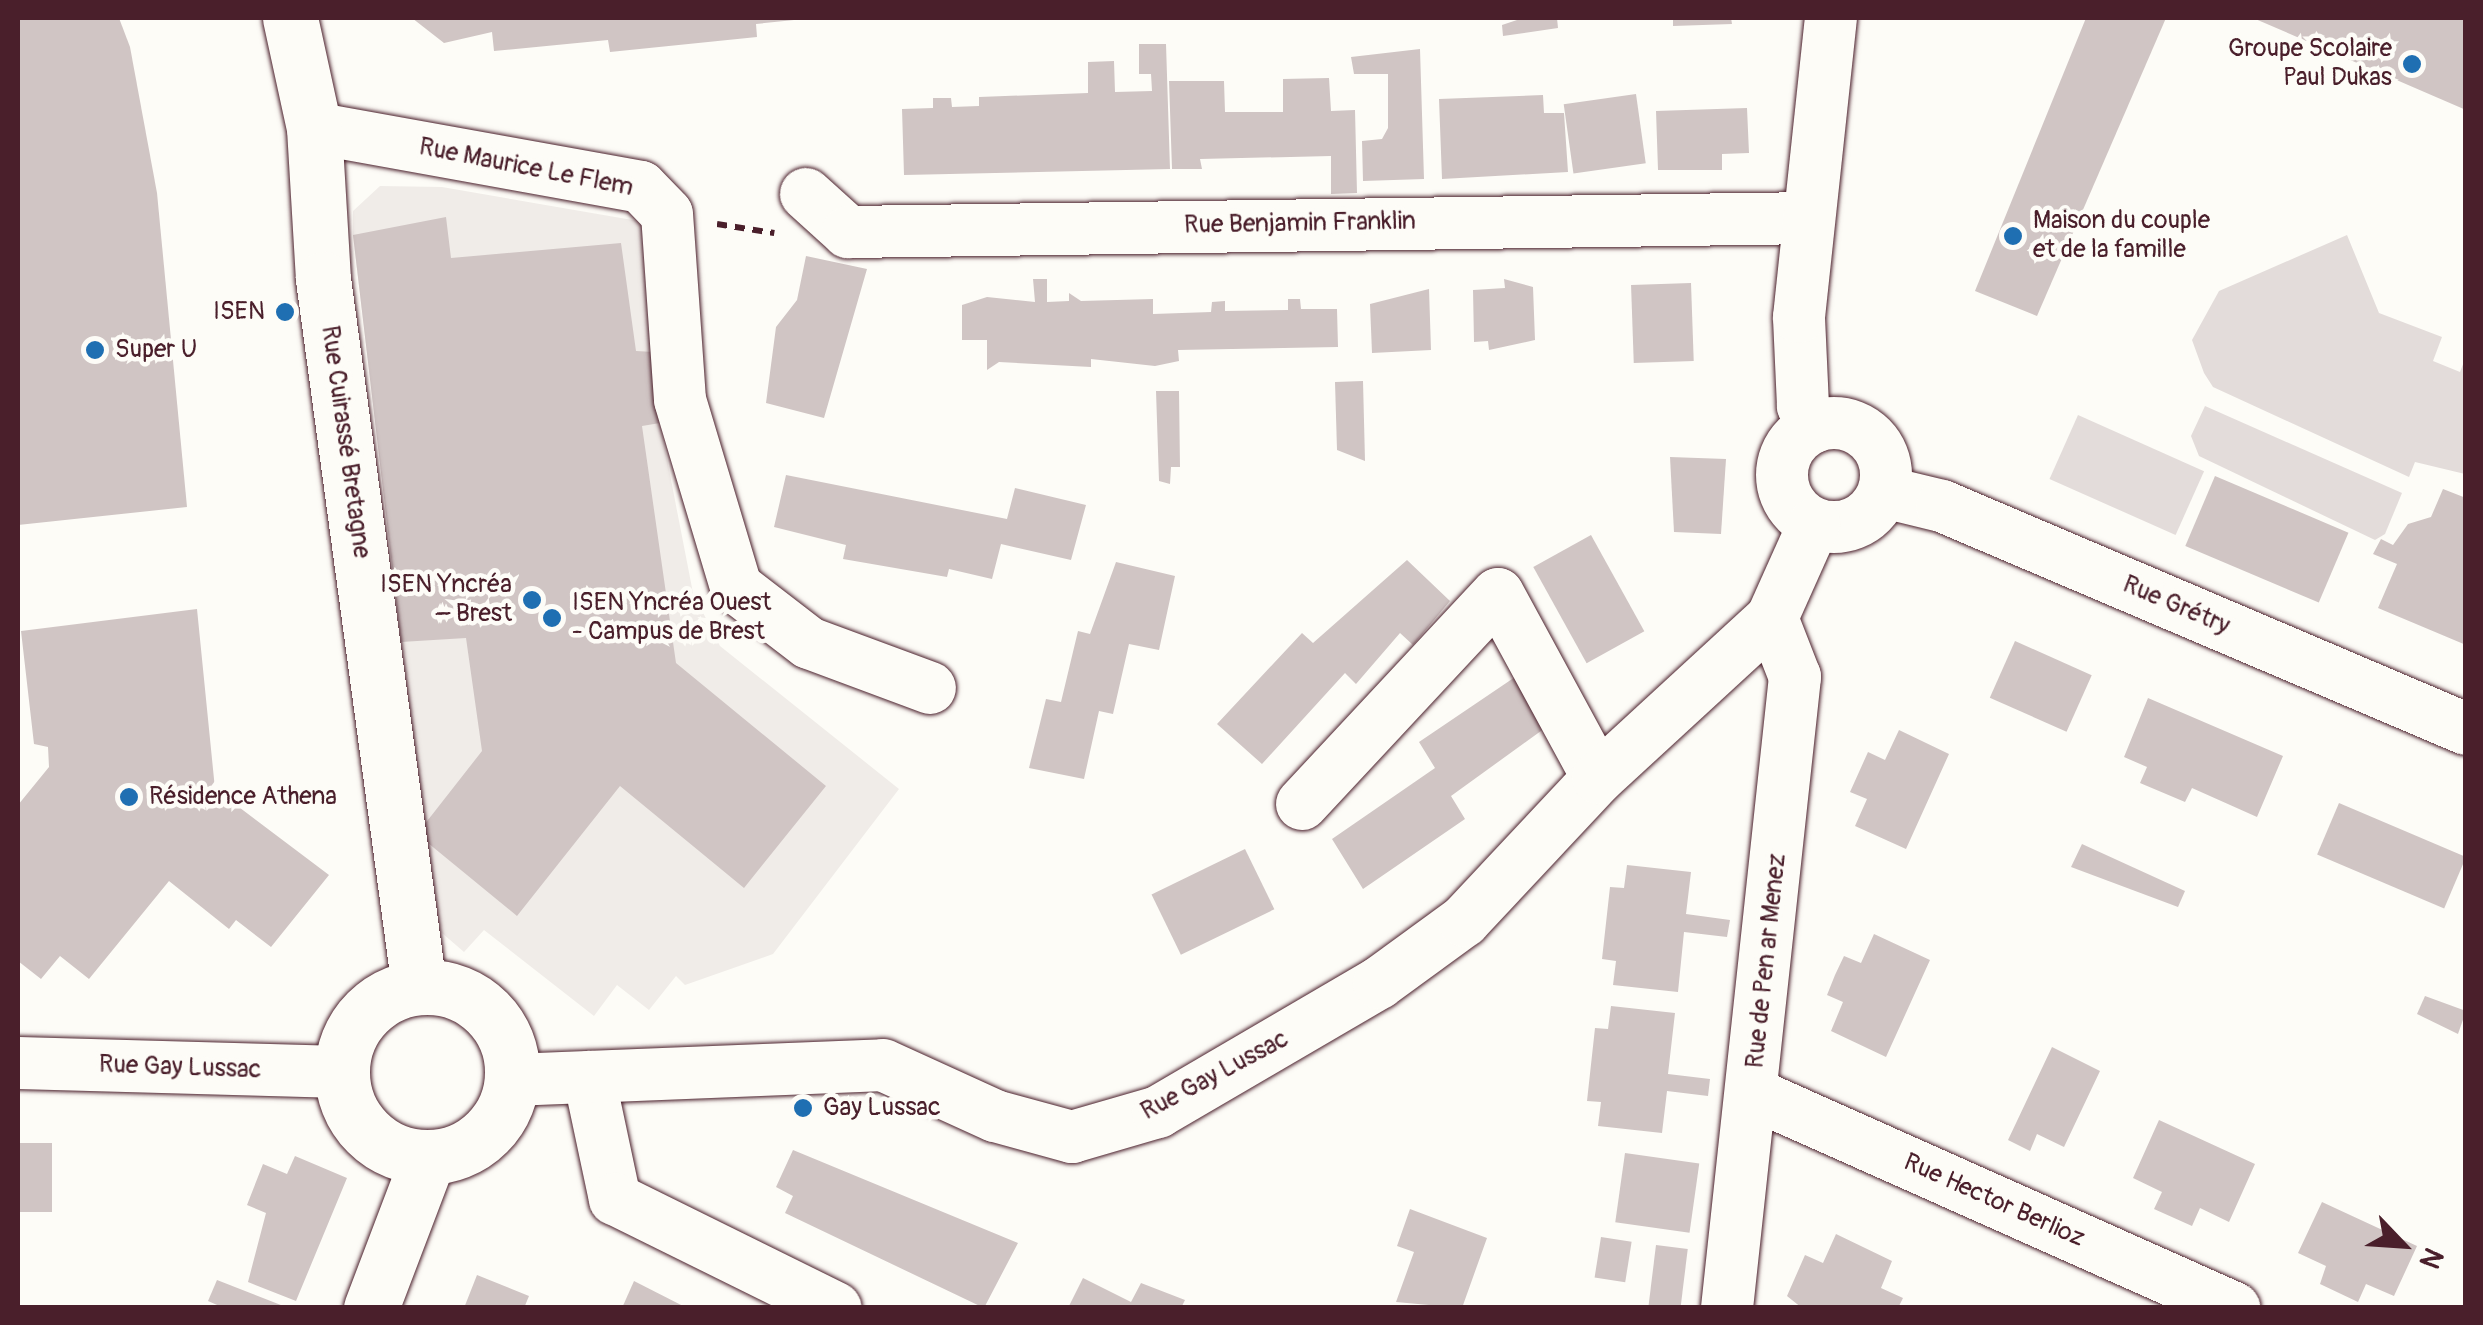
<!DOCTYPE html>
<meta charset="utf-8">
<style>
body{margin:0}
#map{position:relative;width:2483px;height:1325px;overflow:hidden;background:#fdfcf7;font-family:Pangolin,sans-serif}
div>[style]{position:absolute}
[style*='--x']{left:calc(var(--x)*1px);top:calc(var(--y)*1px);width:calc(var(--w)*1px);rotate:calc(var(--a)*1deg)}
.built>*{inset:0;background:#f0ece8}
.green>*{inset:0;background:#e3dcda;transform-origin:0 0}
.building>*{inset:0;background:#d0c5c4;transform-origin:0 0}
.path>*{height:6px;margin-top:-3px;transform-origin:0;background:repeating-linear-gradient(90deg,#4a1f2b 0 10px,transparent 0 18px)}
.roads{filter:drop-shadow(0 0 2px #4a1f2b) drop-shadow(0 0 2px #4a1f2b)}
.street>*{height:52px;margin:-26px;padding:0 26px;transform-origin:26px;border-radius:26px;background:#fdfcf7}
.street>.ring{margin:-26px;padding:0;box-sizing:content-box;background:none;border:52px solid #fdfcf7;border-radius:50%}
.secondary>*{height:55px;margin:-27.5px;padding:0 27.5px;transform-origin:27.5px;border-radius:27.5px;background:#fdfcf7}
.secondary>.ring{margin:-27.5px;padding:0;box-sizing:content-box;background:none;border:55px solid #fdfcf7;border-radius:50%}
.dots>*{width:28px;height:28px;translate:-50% -50%;box-sizing:border-box;border:5px solid #fdfcf7;border-radius:50%}
span{translate:-50% -50%;white-space:nowrap;text-align:center;line-height:1.15;-webkit-text-stroke:9px #fdfcf7;paint-order:stroke}
.poi-label{font-size:25px;color:#4a1f2b}
.right{translate:-100% -50%;text-align:right}
.left{translate:0 -50%;text-align:left}
.street-label{font-size:25px;color:#4a1f2b}
.frame{position:absolute;inset:0;border:20px solid #4a1f2b;pointer-events:none}
.north{position:absolute;left:2353px;top:1195px;width:100px;height:100px;-webkit-text-stroke:8px #fdfcf7;paint-order:stroke;rotate:115deg;font-size:28px;font-weight:700;line-height:40px;text-align:center;color:#4a1f2b}
.north::after{content:'';display:block;margin:auto;width:35px;height:45px;background:#4a1f2b;clip-path:polygon(50% 0,100% 100%,50% 72%,0 100%)}
</style>
<div id="map">
<div class="built">
<div style="clip-path:polygon(380px 186px,442px 187px,644px 222px,660px 423px,693px 593px,720px 646px,899px 789px,773px 954px,685px 985px,676px 976px,649px 1010px,617px 985px,594px 1016px,484px 930px,464px 952px,435px 927px,353px 235px,353px 211px)"></div>
</div>
<div class="green">
<div style="clip-path:polygon(2347px 235px,2379px 313px,2442px 337px,2433px 361px,2460px 372px,2465px 359px,2465px 474px,2415px 462px,2409px 477px,2213px 387px,2204px 373px,2192px 340px,2219px 291px)"></div>
<div style="clip-path:polygon(2205px 406px,2402px 493px,2385px 534px,2375px 540px,2199px 456px,2191px 436px)"></div>
<div style="left:2078px;top:415px;width:138px;height:70px;rotate:24deg"></div>
</div>
<div class="building">
<div style="clip-path:polygon(18px 18px,119px 18px,130px 47px,157px 193px,187px 507px,18px 525px)"></div>
<div style="clip-path:polygon(412px 18px,794px 18px,794px 20px,756px 24px,757px 37px,610px 52px,608px 40px,494px 51px,492px 32px,444px 43px)"></div>
<div style="clip-path:polygon(1523px 18px,1557px 18px,1558px 28px,1503px 36px,1502px 25px)"></div>
<div style="clip-path:polygon(1673px 18px,1731px 18px,1732px 24px,1673px 26px)"></div>
<div style="clip-path:polygon(2086px 18px,2166px 18px,2037px 316px,1975px 291px)"></div>
<div style="clip-path:polygon(2253px 18px,2466px 18px,2466px 110px)"></div>
<div style="clip-path:polygon(1139px 44px,1166px 44px,1170px 169px,904px 175px,902px 109px,933px 108px,933px 98px,951px 98px,952px 107px,979px 106px,979px 97px,1088px 93px,1088px 62px,1114px 61px,1115px 92px,1152px 91px,1151px 74px,1139px 74px)"></div>
<div style="clip-path:polygon(1420px 49px,1424px 179px,1363px 181px,1362px 141px,1382px 139px,1388px 128px,1388px 74px,1354px 74px,1351px 57px)"></div>
<div style="clip-path:polygon(1329px 78px,1331px 111px,1355px 110px,1357px 193px,1331px 194px,1331px 156px,1200px 159px,1202px 169px,1172px 169px,1169px 81px,1224px 81px,1225px 112px,1283px 112px,1283px 79px)"></div>
<div style="left:1636px;top:94px;width:70px;height:73px;rotate:82deg"></div>
<div style="clip-path:polygon(1543px 95px,1544px 113px,1564px 113px,1568px 172px,1442px 179px,1439px 99px)"></div>
<div style="clip-path:polygon(1747px 108px,1749px 153px,1722px 154px,1722px 170px,1658px 170px,1656px 111px)"></div>
<div style="clip-path:polygon(446px 217px,451px 258px,621px 243px,636px 351px,654px 352px,660px 423px,642px 426px,676px 663px,826px 786px,744px 888px,620px 786px,517px 916px,417px 834px,482px 751px,466px 638px,401px 642px,353px 235px)"></div>
<div style="clip-path:polygon(806px 256px,867px 269px,824px 418px,766px 403px,776px 327px,797px 300px)"></div>
<div style="clip-path:polygon(1033px 279px,1047px 279px,1047px 302px,1069px 301px,1069px 293px,1081px 301px,1153px 299px,1153px 314px,1211px 312px,1212px 302px,1225px 301px,1225px 311px,1288px 310px,1288px 299px,1300px 299px,1301px 309px,1337px 309px,1338px 347px,1178px 350px,1179px 361px,1155px 366px,1091px 359px,1091px 367px,999px 362px,987px 370px,987px 340px,962px 340px,962px 305px,987px 297px,1035px 302px)"></div>
<div style="clip-path:polygon(1504px 279px,1533px 287px,1535px 340px,1489px 350px,1488px 341px,1474px 342px,1473px 290px,1505px 288px)"></div>
<div style="left:1691px;top:283px;width:78px;height:60px;rotate:88deg"></div>
<div style="clip-path:polygon(1429px 289px,1431px 350px,1372px 353px,1370px 304px)"></div>
<div style="clip-path:polygon(1363px 381px,1365px 461px,1337px 450px,1335px 382px)"></div>
<div style="clip-path:polygon(1156px 391px,1179px 391px,1180px 467px,1171px 467px,1170px 484px,1159px 481px)"></div>
<div style="clip-path:polygon(1670px 457px,1726px 459px,1721px 534px,1674px 532px)"></div>
<div style="clip-path:polygon(786px 475px,1007px 519px,1015px 488px,1086px 505px,1071px 560px,1001px 544px,992px 579px,949px 569px,947px 577px,843px 559px,846px 545px,774px 527px)"></div>
<div style="left:2215px;top:476px;width:145px;height:76px;rotate:23deg"></div>
<div style="clip-path:polygon(2443px 489px,2466px 498px,2466px 645px,2378px 608px,2397px 564px,2373px 554px,2381px 539px,2393px 545px,2408px 524px,2431px 517px)"></div>
<div style="left:1591px;top:535px;width:110px;height:66px;rotate:61deg"></div>
<div style="clip-path:polygon(1407px 560px,1450px 601px,1413px 645px,1400px 633px,1356px 684px,1345px 673px,1262px 764px,1217px 724px,1302px 633px,1313px 643px)"></div>
<div style="clip-path:polygon(1116px 562px,1175px 576px,1159px 650px,1129px 644px,1113px 714px,1099px 711px,1084px 779px,1029px 768px,1046px 699px,1061px 702px,1078px 631px,1090px 634px)"></div>
<div style="clip-path:polygon(197px 609px,215px 789px,329px 875px,271px 947px,236px 920px,229px 929px,169px 881px,89px 979px,60px 956px,41px 979px,18px 961px,18px 805px,49px 767px,48px 747px,34px 744px,21px 631px)"></div>
<div style="left:2015px;top:641px;width:84px;height:62px;rotate:24deg"></div>
<div style="clip-path:polygon(1521px 673px,1552px 723px,1451px 796px,1465px 819px,1363px 889px,1332px 839px,1435px 768px,1419px 742px)"></div>
<div style="clip-path:polygon(2148px 698px,2283px 756px,2257px 817px,2192px 788px,2185px 802px,2140px 783px,2147px 767px,2124px 757px)"></div>
<div style="clip-path:polygon(1899px 730px,1949px 754px,1906px 849px,1855px 826px,1867px 799px,1850px 792px,1868px 752px,1885px 760px)"></div>
<div style="left:2339px;top:803px;width:138px;height:56px;rotate:23deg"></div>
<div style="clip-path:polygon(2082px 844px,2185px 891px,2178px 907px,2071px 867px)"></div>
<div style="left:1245px;top:849px;width:67px;height:104px;rotate:64deg"></div>
<div style="clip-path:polygon(1627px 865px,1691px 872px,1686px 914px,1730px 920px,1727px 937px,1684px 932px,1678px 992px,1613px 985px,1616px 961px,1602px 959px,1610px 887px,1624px 888px)"></div>
<div style="clip-path:polygon(1874px 934px,1930px 960px,1886px 1057px,1831px 1031px,1843px 1002px,1827px 995px,1835px 975px,1844px 956px,1861px 963px)"></div>
<div style="clip-path:polygon(2425px 996px,2466px 1011px,2458px 1034px,2417px 1014px)"></div>
<div style="clip-path:polygon(1611px 1006px,1675px 1013px,1668px 1074px,1710px 1079px,1708px 1096px,1667px 1091px,1662px 1133px,1598px 1126px,1601px 1102px,1587px 1101px,1595px 1028px,1608px 1029px)"></div>
<div style="clip-path:polygon(2052px 1047px,2100px 1071px,2064px 1147px,2037px 1134px,2030px 1151px,2008px 1140px)"></div>
<div style="clip-path:polygon(2159px 1120px,2255px 1164px,2229px 1222px,2200px 1208px,2192px 1226px,2154px 1209px,2162px 1192px,2133px 1178px)"></div>
<div style="left:18px;top:1143px;width:34px;height:69px"></div>
<div style="clip-path:polygon(793px 1150px,1018px 1243px,984px 1308px,785px 1213px,793px 1196px,776px 1187px)"></div>
<div style="left:1625px;top:1153px;width:75px;height:70px;rotate:8deg"></div>
<div style="clip-path:polygon(295px 1156px,347px 1178px,296px 1301px,248px 1282px,266px 1213px,247px 1205px,263px 1164px,287px 1174px)"></div>
<div style="clip-path:polygon(2322px 1202px,2417px 1246px,2394px 1296px,2366px 1284px,2358px 1302px,2320px 1284px,2326px 1266px,2298px 1253px)"></div>
<div style="clip-path:polygon(1410px 1209px,1487px 1238px,1462px 1308px,1396px 1302px,1414px 1252px,1397px 1246px)"></div>
<div style="clip-path:polygon(1836px 1234px,1892px 1261px,1881px 1288px,1903px 1298px,1898px 1308px,1802px 1308px,1787px 1296px,1805px 1255px,1823px 1263px)"></div>
<div style="left:1601px;top:1237px;width:31px;height:41px;rotate:9deg"></div>
<div style="left:1656px;top:1245px;width:32px;height:63px;rotate:7deg"></div>
<div style="clip-path:polygon(477px 1275px,529px 1296px,524px 1308px,464px 1308px)"></div>
<div style="clip-path:polygon(1083px 1278px,1131px 1302px,1141px 1283px,1185px 1300px,1181px 1308px,1068px 1308px)"></div>
<div style="clip-path:polygon(217px 1280px,286px 1307px,286px 1308px,224px 1308px,208px 1301px)"></div>
<div style="clip-path:polygon(634px 1281px,687px 1308px,622px 1308px)"></div>
</div>
<div class="path">
<div style="--x:717;--y:224;--w:58;--a:9"></div>
</div>
<div class="roads">
<div class="street">
<div style="--x:314;--y:128;--w:332;--a:10.2"></div>
<div style="--x:641;--y:187;--w:37;--a:46"></div>
<div style="--x:667;--y:214;--w:186;--a:86"></div>
<div style="--x:680;--y:400;--w:195;--a:73.3"></div>
<div style="--x:736;--y:587;--w:92;--a:37.5"></div>
<div style="--x:809;--y:643;--w:129;--a:20.4"></div>
<div style="--x:806;--y:194;--w:57;--a:42.1"></div>
<div style="--x:848;--y:232;--w:961;--a:-0.83"></div>
<div class="ring" style="left:1782px;top:423px;width:52px;height:52px"></div>
<div style="--x:1814;--y:427;--w:24;--a:-118"></div>
<div style="--x:1803;--y:406;--w:89;--a:-92.6"></div>
<div style="--x:1799;--y:317;--w:301;--a:-83.9"></div>
<div style="--x:1884;--y:492;--w:60;--a:13.6"></div>
<div style="--x:1942;--y:506;--w:569;--a:23.05"></div>
<div style="--x:1302;--y:804;--w:287;--a:-47"></div>
<div style="--x:1498;--y:594;--w:209;--a:61.5"></div>
<div style="--x:18;--y:1063;--w:324;--a:1.6"></div>
<div style="--x:589;--y:1077;--w:125;--a:78"></div>
<div style="--x:615;--y:1199;--w:246;--a:26.3"></div>
<div style="--x:513;--y:1080;--w:370;--a:-2.3"></div>
<div style="--x:883;--y:1065;--w:123;--a:24.5"></div>
<div style="--x:995;--y:1116;--w:80;--a:15.3"></div>
<div style="--x:1072;--y:1137;--w:90;--a:-16.2"></div>
<div style="--x:1158;--y:1112;--w:256;--a:-30.3"></div>
<div style="--x:1379;--y:983;--w:105;--a:-36.1"></div>
<div style="--x:1464;--y:921;--w:196;--a:-46.9"></div>
<div style="--x:1598;--y:778;--w:236;--a:-42.6"></div>
<div style="--x:1772;--y:618;--w:103;--a:-65.9"></div>
<div style="--x:1754;--y:1094;--w:526;--a:24.03"></div>
<div style="--x:1727;--y:1308;--w:635;--a:-83.85"></div>
<div style="--x:1795;--y:677;--w:63;--a:-111.3"></div>
</div>
<div class="secondary">
<div style="--x:290;--y:18;--w:113;--a:77.7"></div>
<div style="--x:314;--y:128;--w:151;--a:86.6"></div>
<div style="--x:323;--y:279;--w:714;--a:82.28"></div>
<div class="ring" style="left:342px;top:987px;width:115px;height:115px"></div>
<div style="--x:371;--y:1308;--w:160;--a:-69.2"></div>
</div>
</div>
<div class="dots">
<div style="left:2412px;top:64px;background:#1f6fb2"></div>
<div style="left:2013px;top:236px;background:#1f6fb2"></div>
<div style="left:285px;top:312px;background:#1f6fb2"></div>
<div style="left:95px;top:350px;background:#1f6fb2"></div>
<div style="left:532px;top:600px;background:#1f6fb2"></div>
<div style="left:552px;top:618px;background:#1f6fb2"></div>
<div style="left:129px;top:797px;background:#1f6fb2"></div>
<div style="left:803px;top:1108px;background:#1f6fb2"></div>
</div>
<div class="poi-label">
<span class="right" style="left:2392px;top:64px">Groupe Scolaire<br>Paul Dukas</span>
<span class="left" style="left:2033px;top:236px">Maison du couple<br>et de la famille</span>
<span class="right" style="left:265px;top:312px">ISEN</span>
<span class="left" style="left:115px;top:350px">Super U</span>
<span class="right" style="left:512px;top:600px">ISEN Yncréa<br>– Brest</span>
<span class="left" style="left:572px;top:618px">ISEN Yncréa Ouest<br>- Campus de Brest</span>
<span class="left" style="left:149px;top:797px">Résidence Athena</span>
<span class="left" style="left:823px;top:1108px">Gay Lussac</span>
</div>
<div class="street-label">
<span style="left:526px;top:168px;rotate:11deg">Rue Maurice Le Flem</span>
<span style="left:1300px;top:224px;rotate:-1deg">Rue Benjamin Franklin</span>
<span style="left:345px;top:442px;rotate:82deg">Rue Cuirassé Bretagne</span>
<span style="left:2176px;top:606px;rotate:23deg">Rue Grétry</span>
<span style="left:1767px;top:961px;rotate:-84deg">Rue de Pen ar Menez</span>
<span style="left:180px;top:1068px;rotate:2deg">Rue Gay Lussac</span>
<span style="left:1215px;top:1076px;rotate:-28deg">Rue Gay Lussac</span>
<span style="left:1994px;top:1201px;rotate:24deg">Rue Hector Berlioz</span>
</div>
<div class="frame"></div>
<div class="north">N</div>
</div>
